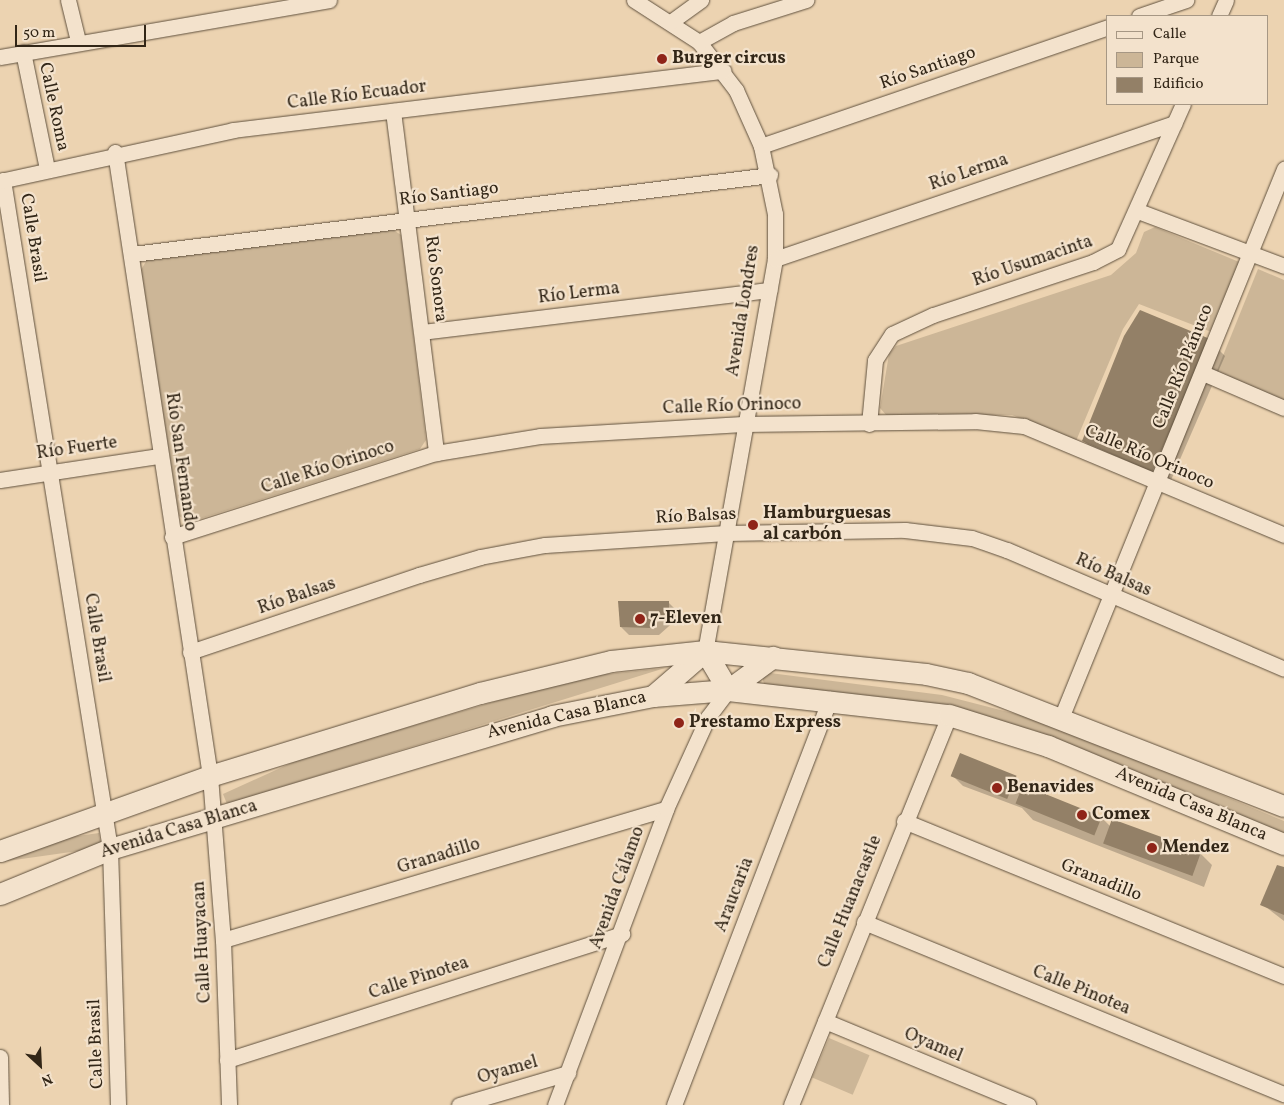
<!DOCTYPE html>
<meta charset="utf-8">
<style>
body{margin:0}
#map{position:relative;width:1284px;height:1105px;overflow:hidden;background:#ecd3b1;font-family:Vollkorn,serif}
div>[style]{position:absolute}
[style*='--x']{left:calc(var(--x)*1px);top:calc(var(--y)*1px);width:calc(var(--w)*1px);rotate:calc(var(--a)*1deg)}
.green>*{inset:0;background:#ccb697;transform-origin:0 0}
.shadow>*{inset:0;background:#0003}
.building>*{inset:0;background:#938067;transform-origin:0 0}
.roads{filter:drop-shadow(0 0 1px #60513e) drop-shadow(0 0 1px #60513e)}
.street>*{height:15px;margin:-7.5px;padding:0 7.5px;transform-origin:7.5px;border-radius:7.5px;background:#f3e2cc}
.secondary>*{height:21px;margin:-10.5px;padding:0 10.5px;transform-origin:10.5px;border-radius:10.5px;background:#f3e2cc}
.dots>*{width:14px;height:14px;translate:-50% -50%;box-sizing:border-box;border:2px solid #f3e2cc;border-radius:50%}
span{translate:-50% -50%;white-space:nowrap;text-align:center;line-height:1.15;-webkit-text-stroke:4.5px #f3e2cc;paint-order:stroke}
.poi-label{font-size:18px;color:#322617;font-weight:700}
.left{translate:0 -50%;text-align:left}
.street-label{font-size:18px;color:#322617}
.legend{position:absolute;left:1106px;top:15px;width:162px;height:90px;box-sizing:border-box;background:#f3e2cc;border:1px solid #a69784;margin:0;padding:6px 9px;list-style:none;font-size:15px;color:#322617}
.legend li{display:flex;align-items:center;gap:10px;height:25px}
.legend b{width:25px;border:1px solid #a69784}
.north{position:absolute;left:15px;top:1040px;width:50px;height:50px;-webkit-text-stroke:4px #f3e2cc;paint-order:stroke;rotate:155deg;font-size:14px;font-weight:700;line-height:20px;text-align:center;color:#322617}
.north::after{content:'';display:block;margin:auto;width:18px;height:22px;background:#322617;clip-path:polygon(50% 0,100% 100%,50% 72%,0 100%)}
.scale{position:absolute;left:15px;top:25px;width:131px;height:22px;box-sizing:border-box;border:2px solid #322617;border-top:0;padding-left:6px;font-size:15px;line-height:18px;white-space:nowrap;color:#322617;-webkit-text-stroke:4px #f3e2cc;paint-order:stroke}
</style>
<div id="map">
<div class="green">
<div style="clip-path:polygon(1155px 227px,1244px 264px,1214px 333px,1139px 304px,1123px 329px,1076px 441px,1012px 415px,887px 416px,880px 408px,889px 354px,896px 346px,1111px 275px,1136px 253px,1144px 232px)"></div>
<div style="clip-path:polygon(392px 229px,401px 235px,426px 440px,420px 449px,190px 522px,179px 516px,141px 270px,148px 258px)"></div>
<div style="clip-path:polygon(1258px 269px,1284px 280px,1284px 401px,1216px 373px)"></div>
<div style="clip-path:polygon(665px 668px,227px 804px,223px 794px,300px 759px,578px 677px)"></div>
<div style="clip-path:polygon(770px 673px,942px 695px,1047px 722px,1284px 821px,1284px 834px,1033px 730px,764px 684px,762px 677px)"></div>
<div style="left:99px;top:833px;width:15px;height:104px;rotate:82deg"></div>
<div style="left:829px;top:1038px;width:44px;height:43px;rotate:23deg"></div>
</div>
<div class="shadow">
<div style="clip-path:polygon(1209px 340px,1225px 356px,1168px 487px,1100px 457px,1084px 441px)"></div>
<div style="clip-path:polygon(668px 602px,676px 610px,677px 619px,659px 635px,629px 635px,621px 627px)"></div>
<div style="clip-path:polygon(951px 774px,1016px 777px,1026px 788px,1102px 818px,1111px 827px,1200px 853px,1212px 865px,1204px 887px,1033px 820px,1022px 808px,963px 786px)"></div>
<div style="clip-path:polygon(1284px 869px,1284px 921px,1262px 904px)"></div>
</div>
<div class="building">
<div style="clip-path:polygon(1140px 310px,1210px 339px,1152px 472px,1082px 441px,1124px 336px)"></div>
<div style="clip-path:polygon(618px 601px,669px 601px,669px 611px,651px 628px,620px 627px)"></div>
<div style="left:960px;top:753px;width:61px;height:25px;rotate:22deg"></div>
<div style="left:1023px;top:785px;width:85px;height:20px;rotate:22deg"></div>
<div style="left:1112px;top:819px;width:95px;height:26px;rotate:20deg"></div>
<div style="clip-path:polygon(1277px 865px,1284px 867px,1284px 915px,1260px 905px)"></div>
</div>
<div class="roads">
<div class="street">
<div style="--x:68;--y:0;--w:42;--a:76.3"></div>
<div style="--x:634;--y:0;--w:77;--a:32.9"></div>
<div style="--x:699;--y:42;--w:61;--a:52.4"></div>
<div style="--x:736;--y:90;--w:61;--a:65.9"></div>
<div style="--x:761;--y:146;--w:69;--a:78.4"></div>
<div style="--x:775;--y:214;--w:45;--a:90"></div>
<div style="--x:775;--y:259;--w:398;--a:100.1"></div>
<div style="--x:1139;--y:16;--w:50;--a:-18.8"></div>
<div style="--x:1219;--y:16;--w:17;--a:-66"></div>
<div style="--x:672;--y:21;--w:36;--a:-36"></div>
<div style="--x:699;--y:42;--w:39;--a:-29"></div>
<div style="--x:733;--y:23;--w:77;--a:-17.5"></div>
<div style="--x:23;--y:52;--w:119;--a:78.4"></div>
<div style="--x:0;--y:57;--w:334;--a:-9.8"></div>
<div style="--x:393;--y:111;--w:345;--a:82.8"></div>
<div style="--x:761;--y:146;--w:367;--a:-18.9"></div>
<div style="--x:115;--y:152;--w:631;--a:81.34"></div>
<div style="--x:210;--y:776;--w:165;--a:85.5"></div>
<div style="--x:223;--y:940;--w:165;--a:87.9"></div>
<div style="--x:3;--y:180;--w:678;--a:80.91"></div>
<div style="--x:110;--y:849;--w:256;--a:88.2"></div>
<div style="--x:0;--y:181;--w:239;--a:-12.3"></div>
<div style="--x:233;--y:130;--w:494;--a:-6.9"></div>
<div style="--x:1138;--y:211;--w:156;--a:20.6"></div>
<div style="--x:133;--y:254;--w:642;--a:-7.07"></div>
<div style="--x:775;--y:259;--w:422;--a:-18.8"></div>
<div style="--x:422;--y:332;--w:350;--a:-6.9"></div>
<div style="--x:1203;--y:373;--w:88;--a:23.4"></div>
<div style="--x:869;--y:424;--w:64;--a:-84.6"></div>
<div style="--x:875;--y:360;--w:31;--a:-57"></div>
<div style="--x:892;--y:334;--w:45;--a:-24.9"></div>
<div style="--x:933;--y:315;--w:169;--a:-18.3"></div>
<div style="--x:1093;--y:262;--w:28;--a:-27"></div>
<div style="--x:1118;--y:249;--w:159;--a:-65.9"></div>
<div style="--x:0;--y:480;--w:161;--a:-8.6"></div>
<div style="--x:172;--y:537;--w:277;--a:-17.7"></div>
<div style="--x:436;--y:453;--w:105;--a:-9.3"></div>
<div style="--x:540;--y:436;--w:203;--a:-3.4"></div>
<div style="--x:743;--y:424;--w:232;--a:-0.7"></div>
<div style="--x:975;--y:421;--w:49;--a:5.8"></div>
<div style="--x:1024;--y:426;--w:282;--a:22.7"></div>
<div style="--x:190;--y:652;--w:242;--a:-18.6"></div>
<div style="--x:419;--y:575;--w:64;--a:-16.4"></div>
<div style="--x:480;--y:557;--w:66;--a:-10.5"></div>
<div style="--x:545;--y:545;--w:181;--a:-3.8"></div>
<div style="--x:726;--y:533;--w:179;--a:-1"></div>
<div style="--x:905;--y:530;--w:67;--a:6.8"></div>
<div style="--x:972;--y:538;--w:37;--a:19"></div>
<div style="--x:1007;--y:550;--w:301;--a:23.2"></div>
<div style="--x:1061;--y:718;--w:593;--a:-67.89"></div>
<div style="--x:904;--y:821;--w:410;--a:22.2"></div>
<div style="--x:864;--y:922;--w:454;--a:22.3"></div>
<div style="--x:223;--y:940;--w:462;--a:-16.5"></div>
<div style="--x:825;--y:1021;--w:220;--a:22.5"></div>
<div style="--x:0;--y:1057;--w:48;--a:88.8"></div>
<div style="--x:227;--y:1060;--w:415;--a:-17.7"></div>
<div style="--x:459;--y:1105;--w:114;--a:-16.4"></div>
<div style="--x:555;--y:1105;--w:316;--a:-69.4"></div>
<div style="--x:666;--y:809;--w:101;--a:-65.5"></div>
<div style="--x:708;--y:717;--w:34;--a:-53"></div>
<div style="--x:674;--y:1105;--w:435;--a:-69"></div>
<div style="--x:791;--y:1105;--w:421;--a:-67.9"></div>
</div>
<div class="secondary">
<div style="--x:705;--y:651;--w:45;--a:59.5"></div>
<div style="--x:728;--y:690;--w:56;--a:-36.3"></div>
<div style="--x:653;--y:696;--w:69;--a:-40.9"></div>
<div style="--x:0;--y:851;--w:223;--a:-19.7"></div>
<div style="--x:210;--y:776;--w:282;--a:-17.1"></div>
<div style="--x:480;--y:693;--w:135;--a:-13.7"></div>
<div style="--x:611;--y:661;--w:95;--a:-6.1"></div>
<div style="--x:705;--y:651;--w:222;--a:5.9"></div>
<div style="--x:926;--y:674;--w:43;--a:12.1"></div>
<div style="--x:968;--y:683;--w:339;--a:21.3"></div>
<div style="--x:0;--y:894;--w:119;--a:-22.2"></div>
<div style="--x:110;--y:849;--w:462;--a:-16.7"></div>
<div style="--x:552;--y:716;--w:103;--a:-11.2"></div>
<div style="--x:653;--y:696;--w:75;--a:-4.6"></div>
<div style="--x:728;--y:690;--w:222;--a:6.5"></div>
<div style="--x:949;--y:715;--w:104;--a:17.4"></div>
<div style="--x:1048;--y:746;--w:256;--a:22.6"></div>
</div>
</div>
<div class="dots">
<div style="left:662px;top:59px;background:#8f2418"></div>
<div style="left:753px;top:525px;background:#8f2418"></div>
<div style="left:640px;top:619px;background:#8f2418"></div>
<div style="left:679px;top:723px;background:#8f2418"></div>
<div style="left:997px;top:788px;background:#8f2418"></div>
<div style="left:1082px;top:815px;background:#8f2418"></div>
<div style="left:1152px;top:848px;background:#8f2418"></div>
</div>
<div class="poi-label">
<span class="left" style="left:672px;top:59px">Burger circus</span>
<span class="left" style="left:763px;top:525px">Hamburguesas<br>al carbón</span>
<span class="left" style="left:650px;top:619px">7-Eleven</span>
<span class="left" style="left:689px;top:723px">Prestamo Express</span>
<span class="left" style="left:1007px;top:788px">Benavides</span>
<span class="left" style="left:1092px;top:815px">Comex</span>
<span class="left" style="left:1162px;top:848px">Mendez</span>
</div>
<div class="street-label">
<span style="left:928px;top:69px;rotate:-19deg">Río Santiago</span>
<span style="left:357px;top:96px;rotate:-7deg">Calle Río Ecuador</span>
<span style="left:53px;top:107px;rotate:78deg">Calle Roma</span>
<span style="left:969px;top:173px;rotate:-19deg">Río Lerma</span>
<span style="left:449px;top:195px;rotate:-7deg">Río Santiago</span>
<span style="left:32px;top:238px;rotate:81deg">Calle Brasil</span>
<span style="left:1033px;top:262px;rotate:-19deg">Río Usumacinta</span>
<span style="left:435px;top:279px;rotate:83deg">Río Sonora</span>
<span style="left:579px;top:294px;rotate:-7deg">Río Lerma</span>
<span style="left:744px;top:311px;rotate:-81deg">Avenida Londres</span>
<span style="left:1184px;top:367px;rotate:-68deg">Calle Río Pánuco</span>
<span style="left:732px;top:407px;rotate:-2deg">Calle Río Orinoco</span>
<span style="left:77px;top:449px;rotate:-8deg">Río Fuerte</span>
<span style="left:1149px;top:458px;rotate:23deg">Calle Río Orinoco</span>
<span style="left:180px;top:462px;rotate:82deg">Río San Fernando</span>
<span style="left:328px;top:468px;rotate:-18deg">Calle Río Orinoco</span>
<span style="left:696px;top:517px;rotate:-3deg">Río Balsas</span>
<span style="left:1113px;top:576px;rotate:24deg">Río Balsas</span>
<span style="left:297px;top:597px;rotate:-19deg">Río Balsas</span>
<span style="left:96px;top:638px;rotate:81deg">Calle Brasil</span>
<span style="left:567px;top:716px;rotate:-13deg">Avenida Casa Blanca</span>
<span style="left:1191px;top:805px;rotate:23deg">Avenida Casa Blanca</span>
<span style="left:179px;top:830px;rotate:-17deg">Avenida Casa Blanca</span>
<span style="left:439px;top:857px;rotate:-17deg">Granadillo</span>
<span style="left:1101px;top:881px;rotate:22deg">Granadillo</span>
<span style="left:618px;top:888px;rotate:-70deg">Avenida Cálamo</span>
<span style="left:735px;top:895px;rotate:-69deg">Araucaria</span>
<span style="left:851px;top:902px;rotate:-68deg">Calle Huanacastle</span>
<span style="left:203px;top:942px;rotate:-93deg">Calle Huayacan</span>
<span style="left:419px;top:979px;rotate:-18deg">Calle Pinotea</span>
<span style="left:1081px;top:991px;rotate:22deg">Calle Pinotea</span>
<span style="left:97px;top:1044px;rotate:-92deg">Calle Brasil</span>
<span style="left:933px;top:1046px;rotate:23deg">Oyamel</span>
<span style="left:508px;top:1071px;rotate:-16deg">Oyamel</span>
</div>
<ul class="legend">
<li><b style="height:6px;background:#f3e2cc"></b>Calle</li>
<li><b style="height:14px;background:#ccb697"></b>Parque</li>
<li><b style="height:14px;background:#938067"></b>Edificio</li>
</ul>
<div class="north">N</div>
<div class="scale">50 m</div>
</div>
